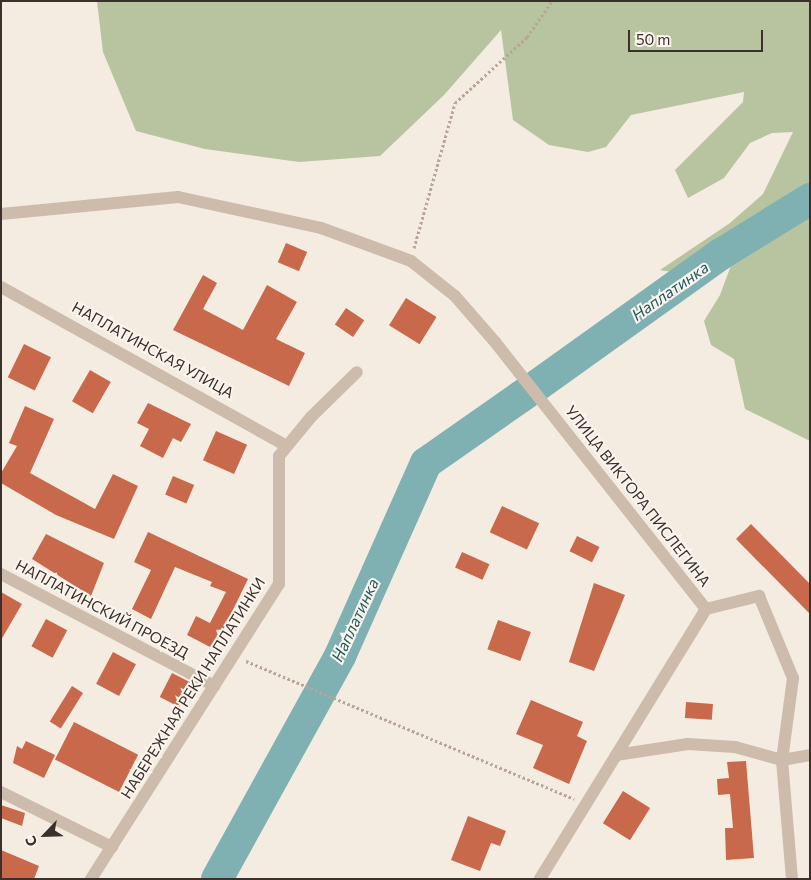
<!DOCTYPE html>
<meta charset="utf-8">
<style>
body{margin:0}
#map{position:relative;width:811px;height:880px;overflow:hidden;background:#f4ebe1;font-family:Commissioner,sans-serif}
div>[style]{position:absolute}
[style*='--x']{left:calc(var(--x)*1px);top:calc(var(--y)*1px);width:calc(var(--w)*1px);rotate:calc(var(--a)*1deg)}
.green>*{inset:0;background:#b8c4a0}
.river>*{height:32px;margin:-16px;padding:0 16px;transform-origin:16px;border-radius:16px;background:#7fb0b2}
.building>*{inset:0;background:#c8694b;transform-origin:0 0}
.path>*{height:3px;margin-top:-1.5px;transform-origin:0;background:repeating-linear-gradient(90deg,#b9a596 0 2.5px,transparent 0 5px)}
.minor>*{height:12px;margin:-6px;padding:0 6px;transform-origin:6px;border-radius:6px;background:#cdbbac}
span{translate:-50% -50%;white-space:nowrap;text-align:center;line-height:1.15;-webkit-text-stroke:4px #fbf5ee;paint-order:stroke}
.street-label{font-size:15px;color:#3b302b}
.water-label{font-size:16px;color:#1f5a5e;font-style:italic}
.frame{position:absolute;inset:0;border:2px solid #3b302b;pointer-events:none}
.north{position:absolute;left:20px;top:810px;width:50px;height:50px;-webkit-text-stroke:4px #fbf5ee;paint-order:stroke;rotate:246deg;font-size:14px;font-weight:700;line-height:20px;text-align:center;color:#3b302b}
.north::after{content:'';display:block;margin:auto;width:18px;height:22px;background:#3b302b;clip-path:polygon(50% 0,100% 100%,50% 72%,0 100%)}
.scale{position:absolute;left:628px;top:30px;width:135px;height:22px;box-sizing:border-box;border:2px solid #3b302b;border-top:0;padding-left:6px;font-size:15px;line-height:18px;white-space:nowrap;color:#3b302b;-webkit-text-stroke:4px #fbf5ee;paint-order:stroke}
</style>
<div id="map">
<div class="green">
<div style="clip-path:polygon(97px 1px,810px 1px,810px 441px,745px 409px,734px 359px,711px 345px,704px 321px,720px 295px,736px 252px,706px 278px,660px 270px,730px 223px,763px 194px,793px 132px,772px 133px,750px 143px,724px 178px,688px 198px,675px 170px,743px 102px,744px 92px,631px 115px,606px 147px,588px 152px,549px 145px,513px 120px,501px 30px,444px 95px,380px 156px,299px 162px,205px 149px,136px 131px,103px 52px)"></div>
</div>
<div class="river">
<div style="--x:535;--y:387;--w:229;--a:-35.6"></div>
<div style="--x:721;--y:254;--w:105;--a:-31.7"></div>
<div style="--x:217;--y:879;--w:255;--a:-61.1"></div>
<div style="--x:340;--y:656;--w:211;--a:-66"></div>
<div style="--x:426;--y:463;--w:122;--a:-35"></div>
</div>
<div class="building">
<div style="left:286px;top:243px;width:23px;height:21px;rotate:23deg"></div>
<div style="clip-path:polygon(203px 275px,217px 283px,203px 309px,243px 330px,267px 285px,297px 302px,276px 339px,305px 353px,289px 386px,173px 330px)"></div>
<div style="left:406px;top:298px;width:36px;height:32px;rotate:32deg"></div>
<div style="left:346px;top:308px;width:22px;height:20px;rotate:34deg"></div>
<div style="left:24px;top:344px;width:30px;height:37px;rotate:26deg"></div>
<div style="left:90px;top:370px;width:24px;height:36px;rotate:30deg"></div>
<div style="clip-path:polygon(148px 403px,191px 424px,181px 442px,173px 438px,163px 458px,140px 446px,149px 429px,137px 423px)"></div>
<div style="clip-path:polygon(25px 406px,54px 419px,30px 473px,95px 509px,113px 474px,138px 486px,114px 539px,56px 515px,1px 483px,1px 473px,17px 446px,9px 443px)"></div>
<div style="left:216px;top:431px;width:34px;height:32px;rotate:24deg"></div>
<div style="left:173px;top:476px;width:23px;height:20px;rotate:23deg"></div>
<div style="left:502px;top:506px;width:41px;height:29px;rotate:25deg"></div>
<div style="clip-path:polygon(751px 524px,810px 584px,810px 614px,736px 539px)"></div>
<div style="clip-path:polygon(148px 532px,248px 579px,214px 649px,187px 635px,196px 616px,210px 623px,226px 592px,210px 586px,212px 582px,175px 567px,151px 619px,132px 609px,151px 570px,134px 562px)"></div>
<div style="clip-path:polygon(46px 534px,104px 563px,91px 596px,32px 559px)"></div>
<div style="left:577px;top:536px;width:25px;height:17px;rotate:26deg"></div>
<div style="left:462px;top:552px;width:30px;height:17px;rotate:24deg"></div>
<div style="clip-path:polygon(594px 583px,625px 595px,594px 671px,569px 662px)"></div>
<div style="clip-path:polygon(1px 592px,22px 604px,1px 640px)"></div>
<div style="left:46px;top:619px;width:24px;height:31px;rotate:28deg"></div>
<div style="left:498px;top:620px;width:35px;height:31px;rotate:20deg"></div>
<div style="left:113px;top:652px;width:26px;height:36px;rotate:28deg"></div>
<div style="left:172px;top:673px;width:22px;height:27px;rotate:27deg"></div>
<div style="left:72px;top:686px;width:13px;height:42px;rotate:32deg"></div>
<div style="clip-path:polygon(531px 700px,583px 722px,577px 736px,587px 741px,569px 784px,533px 768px,543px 745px,516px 734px)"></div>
<div style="left:686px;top:702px;width:27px;height:16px;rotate:4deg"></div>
<div style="left:74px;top:722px;width:72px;height:42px;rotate:27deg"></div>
<div style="clip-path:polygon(26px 741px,55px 755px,44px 778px,13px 763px,17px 746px,22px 749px)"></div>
<div style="clip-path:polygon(746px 761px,754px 858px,726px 860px,725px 828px,733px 828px,730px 794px,718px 795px,717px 779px,729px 778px,727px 762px)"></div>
<div style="left:623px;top:791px;width:32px;height:38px;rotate:32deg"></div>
<div style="clip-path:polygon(1px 805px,25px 813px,22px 826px,1px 818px)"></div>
<div style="clip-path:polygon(468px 816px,506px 831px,500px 846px,491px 843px,480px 871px,451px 860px)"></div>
<div style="clip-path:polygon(1px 850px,39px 866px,34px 879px,1px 879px)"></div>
</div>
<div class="path">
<div style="--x:414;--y:248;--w:151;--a:-74.2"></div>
<div style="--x:455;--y:103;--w:98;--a:-42.5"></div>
<div style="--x:527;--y:37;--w:44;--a:-55.2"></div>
<div style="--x:246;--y:661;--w:356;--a:22.8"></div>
</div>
<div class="minor">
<div style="--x:1;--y:214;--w:178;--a:-5.5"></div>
<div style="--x:178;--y:197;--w:146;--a:12.2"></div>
<div style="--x:321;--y:228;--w:96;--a:20.1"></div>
<div style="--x:411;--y:261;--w:56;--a:38.5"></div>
<div style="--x:455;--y:296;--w:61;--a:49"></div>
<div style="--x:495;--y:342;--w:340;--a:51.7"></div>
<div style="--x:706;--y:609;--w:317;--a:121.6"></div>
<div style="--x:1;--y:287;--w:327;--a:29.1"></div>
<div style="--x:1;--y:574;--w:241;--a:27.7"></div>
<div style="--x:706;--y:609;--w:55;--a:-13.8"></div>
<div style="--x:759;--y:596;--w:89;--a:67.5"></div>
<div style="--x:793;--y:678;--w:83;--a:97.6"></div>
<div style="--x:782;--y:760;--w:119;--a:85.2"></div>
<div style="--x:616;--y:755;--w:73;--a:-8.7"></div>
<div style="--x:688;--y:744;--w:47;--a:3.7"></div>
<div style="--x:735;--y:747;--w:49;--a:15.5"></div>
<div style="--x:782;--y:760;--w:28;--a:-10"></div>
<div style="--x:1;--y:792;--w:124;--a:26.4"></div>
<div style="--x:91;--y:879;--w:350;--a:-57.5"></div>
<div style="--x:279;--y:584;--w:128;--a:-90"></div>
<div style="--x:279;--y:456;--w:50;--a:-50.6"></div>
<div style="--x:311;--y:417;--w:64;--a:-44.4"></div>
</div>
<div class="street-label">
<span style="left:153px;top:350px;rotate:29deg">НАПЛАТИНСКАЯ УЛИЦА</span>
<span style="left:638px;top:496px;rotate:52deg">УЛИЦА ВИКТОРА ПИСЛЕГИНА</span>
<span style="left:102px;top:609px;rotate:28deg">НАПЛАТИНСКИЙ ПРОЕЗД</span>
<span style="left:193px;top:688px;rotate:-58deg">НАБЕРЕЖНАЯ РЕКИ НАПЛАТИНКИ</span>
</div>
<div class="water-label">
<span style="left:670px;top:291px;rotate:-35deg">Наплатинка</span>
<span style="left:355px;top:620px;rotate:-65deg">Наплатинка</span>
</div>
<div class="frame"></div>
<div class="north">С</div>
<div class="scale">50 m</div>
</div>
